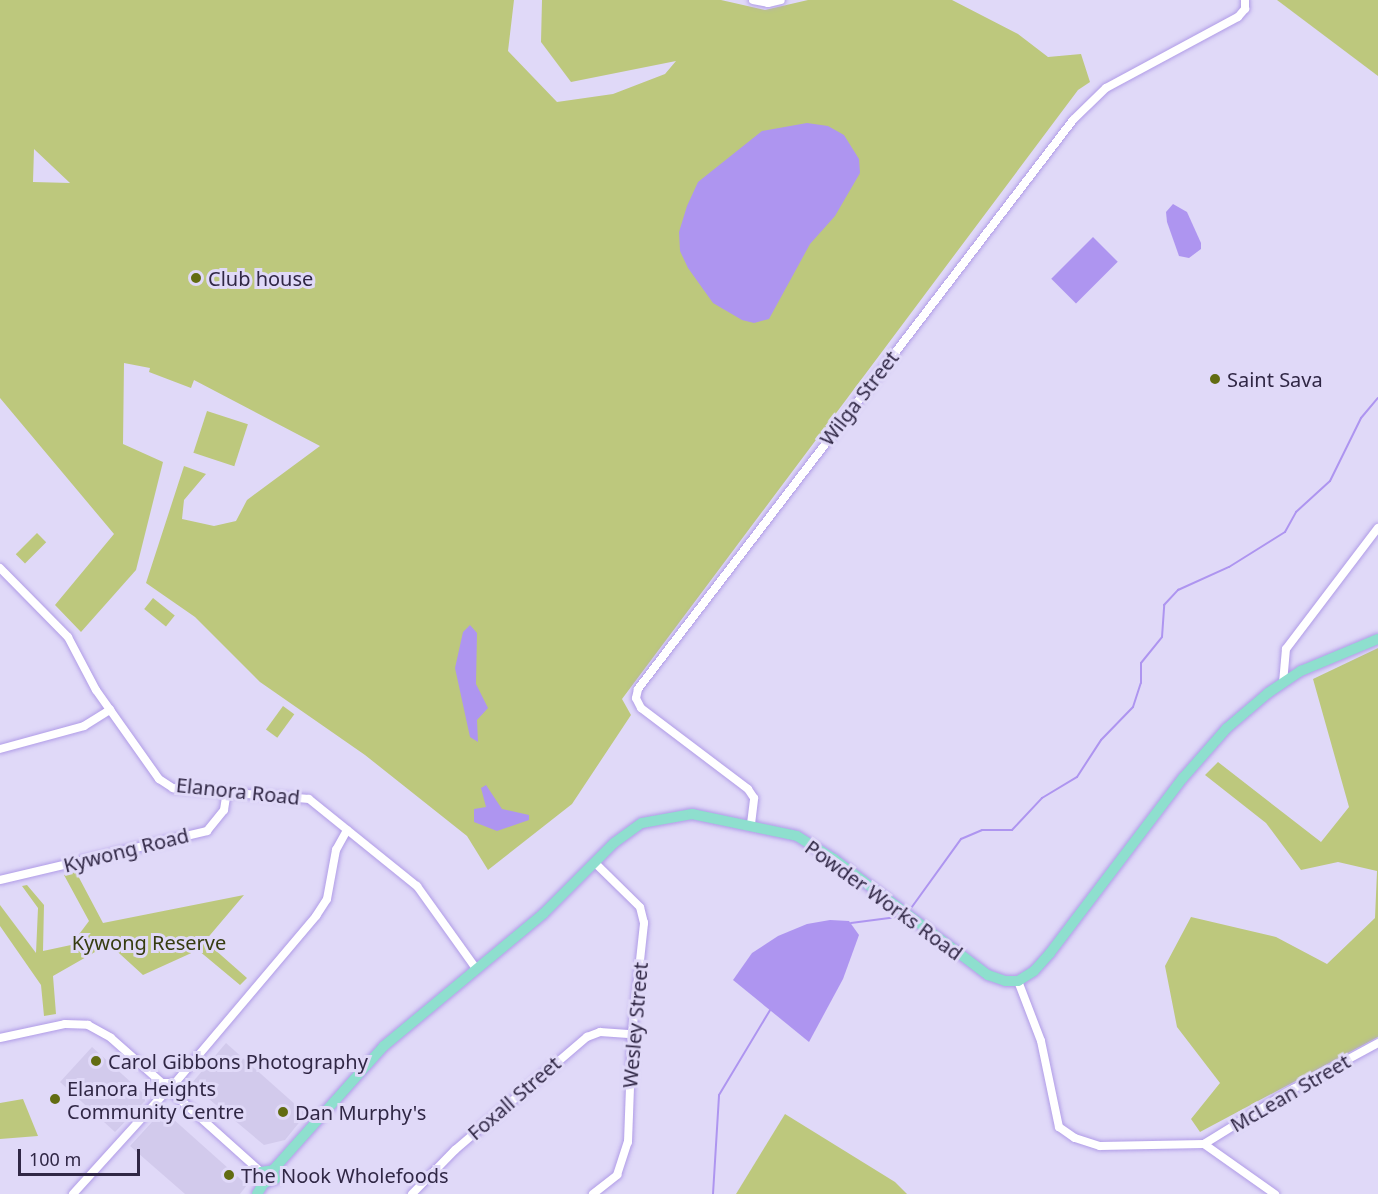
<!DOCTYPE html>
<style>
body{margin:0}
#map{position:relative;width:1378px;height:1194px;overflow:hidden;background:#e0d9f8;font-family:"Noto Sans",sans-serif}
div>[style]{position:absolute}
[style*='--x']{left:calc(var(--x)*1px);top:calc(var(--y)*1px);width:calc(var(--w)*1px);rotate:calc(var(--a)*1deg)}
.built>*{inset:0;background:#d2caec}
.green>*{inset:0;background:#bdc87d;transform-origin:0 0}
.water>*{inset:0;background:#ae95f0;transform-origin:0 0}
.stream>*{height:2px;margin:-1px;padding:0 1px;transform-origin:1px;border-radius:1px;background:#ae95f0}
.roads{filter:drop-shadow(0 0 2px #b09ce7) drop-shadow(0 0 2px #b09ce7)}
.minor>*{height:8px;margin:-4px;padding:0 4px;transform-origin:4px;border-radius:4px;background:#fff}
.major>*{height:10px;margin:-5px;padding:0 5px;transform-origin:5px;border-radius:5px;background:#8edfce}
.dots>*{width:16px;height:16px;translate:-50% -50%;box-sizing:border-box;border:3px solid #e0d9f8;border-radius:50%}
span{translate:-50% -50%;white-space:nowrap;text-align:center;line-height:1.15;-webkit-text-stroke:6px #e0d9f8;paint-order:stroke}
.poi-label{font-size:20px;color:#302745}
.left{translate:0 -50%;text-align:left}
.street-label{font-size:20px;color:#302745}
.park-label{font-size:20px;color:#363c10}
.scale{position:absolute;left:18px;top:1149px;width:122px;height:27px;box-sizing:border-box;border:3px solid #302745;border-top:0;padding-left:8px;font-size:18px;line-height:21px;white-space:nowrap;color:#302745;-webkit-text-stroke:4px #e0d9f8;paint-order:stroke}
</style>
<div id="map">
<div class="built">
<div style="clip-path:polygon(226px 1043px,306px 1114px,285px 1140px,264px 1145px,191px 1084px)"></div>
<div style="clip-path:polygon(92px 1047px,144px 1094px,145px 1101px,115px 1132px,60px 1082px)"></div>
<div style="clip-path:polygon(163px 1110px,247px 1185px,240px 1194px,185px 1194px,130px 1146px)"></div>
</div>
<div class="green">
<div style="clip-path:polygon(evenodd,0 0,514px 0,508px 51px,557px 102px,613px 94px,665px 74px,676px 61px,571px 82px,541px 42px,542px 0,721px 0,765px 10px,808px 0,952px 0,1018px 34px,1048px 57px,1081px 54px,1090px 82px,1078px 90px,622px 699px,631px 715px,572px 804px,488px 870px,467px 836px,365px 755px,260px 682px,195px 617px,146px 583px,184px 466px,206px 474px,184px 500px,182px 519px,214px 526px,236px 521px,247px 500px,320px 446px,194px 380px,191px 388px,149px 372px,150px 368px,124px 363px,123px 444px,163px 462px,136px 570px,81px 632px,55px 605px,114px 534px,0 398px,0 0,34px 149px,70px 183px,33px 182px,34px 149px)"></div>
<div style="clip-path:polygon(1277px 0,1378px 0,1378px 76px)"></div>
<div style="left:207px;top:411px;width:43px;height:44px;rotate:18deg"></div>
<div style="left:37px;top:533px;width:13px;height:30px;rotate:45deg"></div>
<div style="left:153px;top:598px;width:28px;height:14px;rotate:39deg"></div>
<div style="clip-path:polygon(1378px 648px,1378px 1037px,1200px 1132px,1191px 1119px,1220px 1083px,1177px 1027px,1165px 966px,1191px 917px,1276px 937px,1327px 964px,1375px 918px,1377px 871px,1338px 862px,1301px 870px,1266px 823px,1205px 775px,1218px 762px,1321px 842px,1349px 807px,1313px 679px)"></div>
<div style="left:283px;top:706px;width:14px;height:29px;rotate:36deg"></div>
<div style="clip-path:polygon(76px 872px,103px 923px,244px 895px,205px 941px,247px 978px,240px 985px,198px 950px,143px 975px,109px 944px,53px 976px,56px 1014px,44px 1016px,41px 985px,0 926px,0 905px,36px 953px,38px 908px,22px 886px,27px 885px,44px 905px,43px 951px,71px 945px,89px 921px,64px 875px)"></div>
<div style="clip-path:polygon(23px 1099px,38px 1136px,0 1139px,0 1103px)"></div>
<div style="clip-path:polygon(785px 1114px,895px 1182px,907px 1194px,736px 1194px)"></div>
</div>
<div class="water">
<div style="clip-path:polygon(807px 123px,828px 126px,844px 135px,859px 159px,860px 173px,835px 216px,810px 244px,769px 319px,754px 323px,742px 320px,713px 303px,688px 268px,680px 251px,679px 232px,687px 206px,698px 182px,762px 131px)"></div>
<div style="clip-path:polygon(1173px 204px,1187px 212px,1201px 243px,1201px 249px,1189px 258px,1179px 256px,1167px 222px,1166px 212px)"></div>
<div style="left:1093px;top:237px;width:35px;height:59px;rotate:45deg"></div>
<div style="clip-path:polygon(470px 625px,477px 633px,476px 684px,488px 708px,477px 720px,478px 742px,470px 737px,455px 668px,463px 632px)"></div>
<div style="clip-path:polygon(486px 785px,502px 809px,529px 815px,529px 820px,497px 831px,474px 822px,474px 809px,486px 807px,481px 788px)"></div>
<div style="clip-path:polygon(830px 920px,849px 921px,859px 935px,843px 979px,809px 1042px,733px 980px,752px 953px,778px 936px,807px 924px)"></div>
</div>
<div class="stream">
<div style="--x:909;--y:911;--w:89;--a:-54.2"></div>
<div style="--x:961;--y:839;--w:23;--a:-23"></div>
<div style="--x:982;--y:830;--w:30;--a:0"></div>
<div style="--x:1012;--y:830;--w:44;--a:-46.8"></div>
<div style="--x:1042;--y:798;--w:41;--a:-31"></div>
<div style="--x:1077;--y:777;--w:44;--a:-57"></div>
<div style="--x:1101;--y:740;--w:46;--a:-45.9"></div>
<div style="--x:1133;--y:707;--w:25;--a:-72"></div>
<div style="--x:1141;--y:683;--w:20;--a:-90"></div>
<div style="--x:1141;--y:663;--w:33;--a:-51"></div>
<div style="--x:1162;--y:637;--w:32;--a:-86"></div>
<div style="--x:1164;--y:605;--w:21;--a:-47"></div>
<div style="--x:1178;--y:590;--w:56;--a:-24.3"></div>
<div style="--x:1229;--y:567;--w:66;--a:-32"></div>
<div style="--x:1285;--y:532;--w:23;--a:-61"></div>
<div style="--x:1296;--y:512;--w:46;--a:-42.4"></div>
<div style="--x:1330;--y:481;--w:70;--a:-63.8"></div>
<div style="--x:1361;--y:418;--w:26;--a:-50"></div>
<div style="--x:851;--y:923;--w:54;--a:-7.4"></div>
<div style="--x:713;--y:1194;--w:99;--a:-86.5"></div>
<div style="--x:719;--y:1095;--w:99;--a:-59"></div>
</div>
<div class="roads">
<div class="minor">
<div style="--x:753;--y:0;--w:15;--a:11"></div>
<div style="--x:768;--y:3;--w:13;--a:-13"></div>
<div style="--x:0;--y:568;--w:97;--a:45.4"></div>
<div style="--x:68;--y:637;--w:60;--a:62.2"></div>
<div style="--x:96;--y:690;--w:109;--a:54.7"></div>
<div style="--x:159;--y:779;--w:17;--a:33"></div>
<div style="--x:173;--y:788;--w:136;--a:4.6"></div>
<div style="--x:309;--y:799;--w:139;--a:38.9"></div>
<div style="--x:417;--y:886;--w:100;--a:54.4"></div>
<div style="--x:1283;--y:683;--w:34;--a:-85"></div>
<div style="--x:1286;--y:649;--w:152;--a:-52.8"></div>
<div style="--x:0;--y:749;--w:87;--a:-15.3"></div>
<div style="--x:84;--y:726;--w:31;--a:-32"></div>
<div style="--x:751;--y:824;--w:26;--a:-83"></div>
<div style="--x:754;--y:798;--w:11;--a:-124"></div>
<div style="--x:748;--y:789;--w:134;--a:-142.9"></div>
<div style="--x:641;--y:708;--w:11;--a:-117"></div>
<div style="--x:636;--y:698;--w:9;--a:-77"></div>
<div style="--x:638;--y:689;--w:716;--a:-52.6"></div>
<div style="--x:1073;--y:120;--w:46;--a:-44.1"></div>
<div style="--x:1106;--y:88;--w:150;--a:-28.3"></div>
<div style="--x:1238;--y:17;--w:11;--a:-49"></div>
<div style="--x:1245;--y:9;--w:9;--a:-90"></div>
<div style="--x:0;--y:880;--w:213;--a:-13.3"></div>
<div style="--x:207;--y:831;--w:27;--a:-51"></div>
<div style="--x:224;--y:810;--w:18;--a:-81"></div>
<div style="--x:1018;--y:981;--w:64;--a:69"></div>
<div style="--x:1041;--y:1041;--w:88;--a:78.2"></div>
<div style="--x:1059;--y:1127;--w:19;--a:35"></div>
<div style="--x:1075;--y:1138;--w:26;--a:18"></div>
<div style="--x:1100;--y:1146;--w:104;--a:-1.1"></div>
<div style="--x:1204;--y:1144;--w:87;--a:35.2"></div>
<div style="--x:0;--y:1038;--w:66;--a:-12.2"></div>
<div style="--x:65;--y:1024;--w:23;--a:2"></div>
<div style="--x:88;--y:1025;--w:26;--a:29"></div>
<div style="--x:111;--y:1038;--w:68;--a:41.4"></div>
<div style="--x:162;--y:1083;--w:13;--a:0"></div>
<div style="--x:175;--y:1083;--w:12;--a:90"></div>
<div style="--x:175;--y:1083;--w:219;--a:-49.8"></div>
<div style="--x:316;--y:916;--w:20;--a:-57"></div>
<div style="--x:327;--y:899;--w:50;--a:-79.6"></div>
<div style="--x:336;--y:850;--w:23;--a:-61"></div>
<div style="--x:175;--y:1095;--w:115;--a:41.8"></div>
<div style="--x:1204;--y:1144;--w:105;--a:-31.7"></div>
<div style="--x:1293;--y:1089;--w:97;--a:-28.4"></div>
<div style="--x:73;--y:1194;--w:132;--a:-47.8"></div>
<div style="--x:412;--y:1194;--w:62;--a:-45.7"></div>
<div style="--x:455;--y:1150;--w:174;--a:-40.6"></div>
<div style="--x:587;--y:1037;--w:14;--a:-21"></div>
<div style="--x:600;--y:1032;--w:32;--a:4"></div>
<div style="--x:593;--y:1194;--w:31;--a:-38"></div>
<div style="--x:617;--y:1175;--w:35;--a:-72"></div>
<div style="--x:628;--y:1142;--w:108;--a:-87.9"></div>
<div style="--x:632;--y:1034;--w:112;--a:-83.8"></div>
<div style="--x:644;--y:923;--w:16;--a:-104"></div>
<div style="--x:640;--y:907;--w:63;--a:-135.6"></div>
</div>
<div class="major">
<div style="--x:273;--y:1170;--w:166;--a:-48.2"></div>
<div style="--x:384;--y:1046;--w:207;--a:-39.7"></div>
<div style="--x:543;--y:914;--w:100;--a:-45"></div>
<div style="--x:614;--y:843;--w:34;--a:-36"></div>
<div style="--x:642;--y:823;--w:51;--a:-10.2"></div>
<div style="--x:692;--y:814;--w:107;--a:11.8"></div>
<div style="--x:797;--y:836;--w:44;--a:31.9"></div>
<div style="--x:834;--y:859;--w:193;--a:37"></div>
<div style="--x:988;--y:975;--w:18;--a:19"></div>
<div style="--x:1005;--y:981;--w:13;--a:0"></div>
<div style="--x:1018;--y:981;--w:19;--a:-32"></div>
<div style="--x:1034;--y:971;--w:24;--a:-48"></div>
<div style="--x:1050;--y:953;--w:220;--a:-52.8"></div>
<div style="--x:1183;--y:778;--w:67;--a:-48.7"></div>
<div style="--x:1227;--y:728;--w:54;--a:-40.5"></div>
<div style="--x:1268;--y:693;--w:40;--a:-34"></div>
<div style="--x:1301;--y:671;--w:83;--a:-22.6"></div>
<div style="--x:264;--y:1183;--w:11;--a:-105"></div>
<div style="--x:261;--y:1172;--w:12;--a:-9"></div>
<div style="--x:264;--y:1183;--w:12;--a:-20"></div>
<div style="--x:275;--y:1179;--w:9;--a:-103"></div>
<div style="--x:257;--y:1194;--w:13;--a:-58"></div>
</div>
</div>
<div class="dots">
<div style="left:196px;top:278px;background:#626c12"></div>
<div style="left:1215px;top:379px;background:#626c12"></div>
<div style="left:96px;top:1061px;background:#626c12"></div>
<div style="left:55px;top:1099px;background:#626c12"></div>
<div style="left:283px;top:1112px;background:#626c12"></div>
<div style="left:229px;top:1175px;background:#626c12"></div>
</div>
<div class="poi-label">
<span class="left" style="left:208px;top:278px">Club house</span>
<span class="left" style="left:1227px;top:379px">Saint Sava</span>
<span class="left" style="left:108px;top:1061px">Carol Gibbons Photography</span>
<span class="left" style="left:67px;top:1100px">Elanora Heights<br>Community Centre</span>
<span class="left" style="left:295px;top:1112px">Dan Murphy's</span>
<span class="left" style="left:241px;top:1175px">The Nook Wholefoods</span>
</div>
<div class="street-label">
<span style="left:859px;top:398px;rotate:-52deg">Wilga Street</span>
<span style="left:238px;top:791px;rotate:6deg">Elanora Road</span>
<span style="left:126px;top:850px;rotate:-14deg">Kywong Road</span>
<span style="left:884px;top:900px;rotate:36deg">Powder Works Road</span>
<span style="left:635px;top:1025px;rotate:-85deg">Wesley Street</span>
<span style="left:1290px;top:1093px;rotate:-30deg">McLean Street</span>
<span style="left:514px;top:1098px;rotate:-41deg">Foxall Street</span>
</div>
<div class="park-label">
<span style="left:149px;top:942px">Kywong Reserve</span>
</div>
<div class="scale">100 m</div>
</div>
